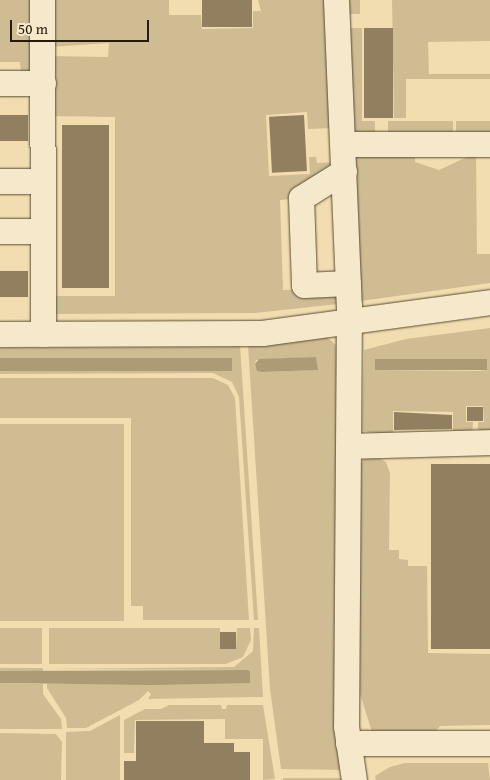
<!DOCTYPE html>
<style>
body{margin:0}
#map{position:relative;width:490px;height:780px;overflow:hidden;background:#f1ddaf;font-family:"Gentium Book Plus",serif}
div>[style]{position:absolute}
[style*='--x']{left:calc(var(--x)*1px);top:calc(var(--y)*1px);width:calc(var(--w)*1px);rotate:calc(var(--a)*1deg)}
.green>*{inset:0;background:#cfbc93;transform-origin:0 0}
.water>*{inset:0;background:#ad9b76;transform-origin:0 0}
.building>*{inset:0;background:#917f5f;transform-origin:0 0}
.roads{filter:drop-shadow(0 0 1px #5a4b32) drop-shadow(0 0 1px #5a4b32)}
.minor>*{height:25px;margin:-12.5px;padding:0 12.5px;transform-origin:12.5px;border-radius:12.5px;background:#f6e9cb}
span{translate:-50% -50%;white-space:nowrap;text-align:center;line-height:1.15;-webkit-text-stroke:4px #f6e9cb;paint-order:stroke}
.scale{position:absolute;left:10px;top:20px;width:139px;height:22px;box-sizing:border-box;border:2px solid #281a08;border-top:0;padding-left:6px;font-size:15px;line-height:18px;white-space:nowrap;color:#281a08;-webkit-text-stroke:4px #f6e9cb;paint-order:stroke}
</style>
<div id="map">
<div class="green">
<div style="clip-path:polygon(0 0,36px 0,32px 71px,21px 74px,20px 62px,0 62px)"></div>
<div style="clip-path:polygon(49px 0,169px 0,169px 15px,201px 15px,202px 29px,253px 28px,253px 11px,261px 11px,258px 0,330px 0,333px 128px,308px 129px,307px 112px,266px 115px,269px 176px,310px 174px,309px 157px,316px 157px,317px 163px,335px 162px,291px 199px,280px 200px,283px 290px,335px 288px,338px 304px,255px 313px,53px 314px,50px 296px,115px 296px,115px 117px,50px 116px,49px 56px,108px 57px,109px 43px,49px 47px)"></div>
<div style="left:342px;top:0;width:18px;height:14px"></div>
<div style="clip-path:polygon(392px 0,490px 0,490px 41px,428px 42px,429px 74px,490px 74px,490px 79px,406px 79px,406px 118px,394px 118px)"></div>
<div style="clip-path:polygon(343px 28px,362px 28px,362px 121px,375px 121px,375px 136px,354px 135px)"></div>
<div style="left:388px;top:121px;width:65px;height:15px"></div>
<div style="left:456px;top:121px;width:34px;height:15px"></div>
<div style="clip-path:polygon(476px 151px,477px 254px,490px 254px,490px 283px,361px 301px,355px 158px,358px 155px,415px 152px,415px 162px,439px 170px,467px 157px,468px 152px)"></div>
<div style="clip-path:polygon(evenodd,490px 328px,490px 435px,478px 434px,478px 422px,484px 422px,483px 406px,466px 406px,466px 422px,473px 422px,472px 434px,453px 435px,453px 412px,393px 411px,393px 435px,362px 431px,364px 350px,406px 339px,490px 328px,375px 359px,488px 371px,376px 370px,375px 359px)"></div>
<div style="clip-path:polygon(evenodd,327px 337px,340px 349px,344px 770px,281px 769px,270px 689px,248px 345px,327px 337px,316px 357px,317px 370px,263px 372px,256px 368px,255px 364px,256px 360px,316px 357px)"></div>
<div style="clip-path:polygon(233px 342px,240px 345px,258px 620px,254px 620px,239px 397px,232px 382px,213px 373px,0 374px,0 371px,231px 370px,232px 358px,0 358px,0 348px,233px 347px)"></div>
<div style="clip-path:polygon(0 378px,213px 378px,228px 385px,235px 398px,249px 620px,143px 620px,143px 606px,131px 606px,131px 418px,0 418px)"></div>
<div style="left:124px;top:424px;width:197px;height:124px;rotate:90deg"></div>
<div style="clip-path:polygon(377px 457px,386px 462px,390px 473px,389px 550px,399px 550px,399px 559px,408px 560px,408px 566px,427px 566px,428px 653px,490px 654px,490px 725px,440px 726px,431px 738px,374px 738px,360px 694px,357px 470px,364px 459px)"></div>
<div style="left:0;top:628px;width:42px;height:36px"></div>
<div style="clip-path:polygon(49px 628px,220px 628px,220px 649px,236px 649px,237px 628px,250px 628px,251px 640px,243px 657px,226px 664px,49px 664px)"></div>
<div style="clip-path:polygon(254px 628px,259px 628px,263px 697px,148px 699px,151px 694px,148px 691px,139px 700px,86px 728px,67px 728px,66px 718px,47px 688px,47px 684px,176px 684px,247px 670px,47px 669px,234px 667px,253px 651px)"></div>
<div style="left:0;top:668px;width:43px;height:3px"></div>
<div style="clip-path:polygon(0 683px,43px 684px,43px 694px,61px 719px,62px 729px,0 729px)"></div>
<div style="clip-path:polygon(169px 705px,221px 705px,222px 709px,226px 709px,227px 705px,263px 705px,275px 779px,263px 780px,263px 739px,225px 739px,225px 719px,135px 720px,134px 753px,124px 753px,124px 720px,145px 709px,161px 709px)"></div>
<div style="clip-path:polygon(120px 715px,120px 780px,66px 780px,66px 732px,90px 731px)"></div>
<div style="clip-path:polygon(0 733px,56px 734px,62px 742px,61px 780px,0 780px)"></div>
<div style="clip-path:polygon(405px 763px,488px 763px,490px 780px,376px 780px,375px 776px,390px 767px)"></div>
<div style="left:283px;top:778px;width:63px;height:2px"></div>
</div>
<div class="water">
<div style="clip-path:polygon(316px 357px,318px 370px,263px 372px,257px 371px,255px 364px,259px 359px)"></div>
<div style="left:0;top:358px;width:232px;height:13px"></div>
<div style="left:375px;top:359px;width:112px;height:11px"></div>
<div style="clip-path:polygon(247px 670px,250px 671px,250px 683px,151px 685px,0 683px,0 671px)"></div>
</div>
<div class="building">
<div style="left:202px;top:0;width:50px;height:27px"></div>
<div style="left:364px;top:28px;width:29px;height:90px"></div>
<div style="left:0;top:115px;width:28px;height:26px"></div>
<div style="left:304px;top:115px;width:56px;height:35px;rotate:87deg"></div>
<div style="left:62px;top:125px;width:47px;height:163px"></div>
<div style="left:0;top:271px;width:28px;height:26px"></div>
<div style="left:467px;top:407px;width:16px;height:14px"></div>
<div style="clip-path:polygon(394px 412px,452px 415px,452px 429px,394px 430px)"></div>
<div style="left:431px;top:464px;width:59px;height:185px"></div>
<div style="left:236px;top:632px;width:17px;height:16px;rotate:90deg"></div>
<div style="clip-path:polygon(136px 721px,204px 721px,204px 743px,234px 743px,234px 752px,250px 752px,250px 780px,124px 780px,124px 761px,136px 761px)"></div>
</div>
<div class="roads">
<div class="minor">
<div style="--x:42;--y:0;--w:334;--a:89.8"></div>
<div style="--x:336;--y:0;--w:305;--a:87.6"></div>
<div style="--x:349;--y:305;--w:421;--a:90.4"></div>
<div style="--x:346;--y:726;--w:55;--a:81.6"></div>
<div style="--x:0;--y:83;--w:43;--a:0"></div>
<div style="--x:343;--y:144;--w:147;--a:0"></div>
<div style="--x:344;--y:171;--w:51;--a:147.9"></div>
<div style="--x:301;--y:198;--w:87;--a:88"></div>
<div style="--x:304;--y:285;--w:44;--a:-2.6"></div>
<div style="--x:0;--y:181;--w:43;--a:0"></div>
<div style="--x:0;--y:231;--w:43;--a:0"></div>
<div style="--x:0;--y:334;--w:262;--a:-0.2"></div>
<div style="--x:262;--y:333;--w:230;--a:-7.7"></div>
<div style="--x:349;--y:446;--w:141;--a:-1.6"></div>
<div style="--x:348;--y:743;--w:142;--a:0"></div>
</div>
</div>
<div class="scale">50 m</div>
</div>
